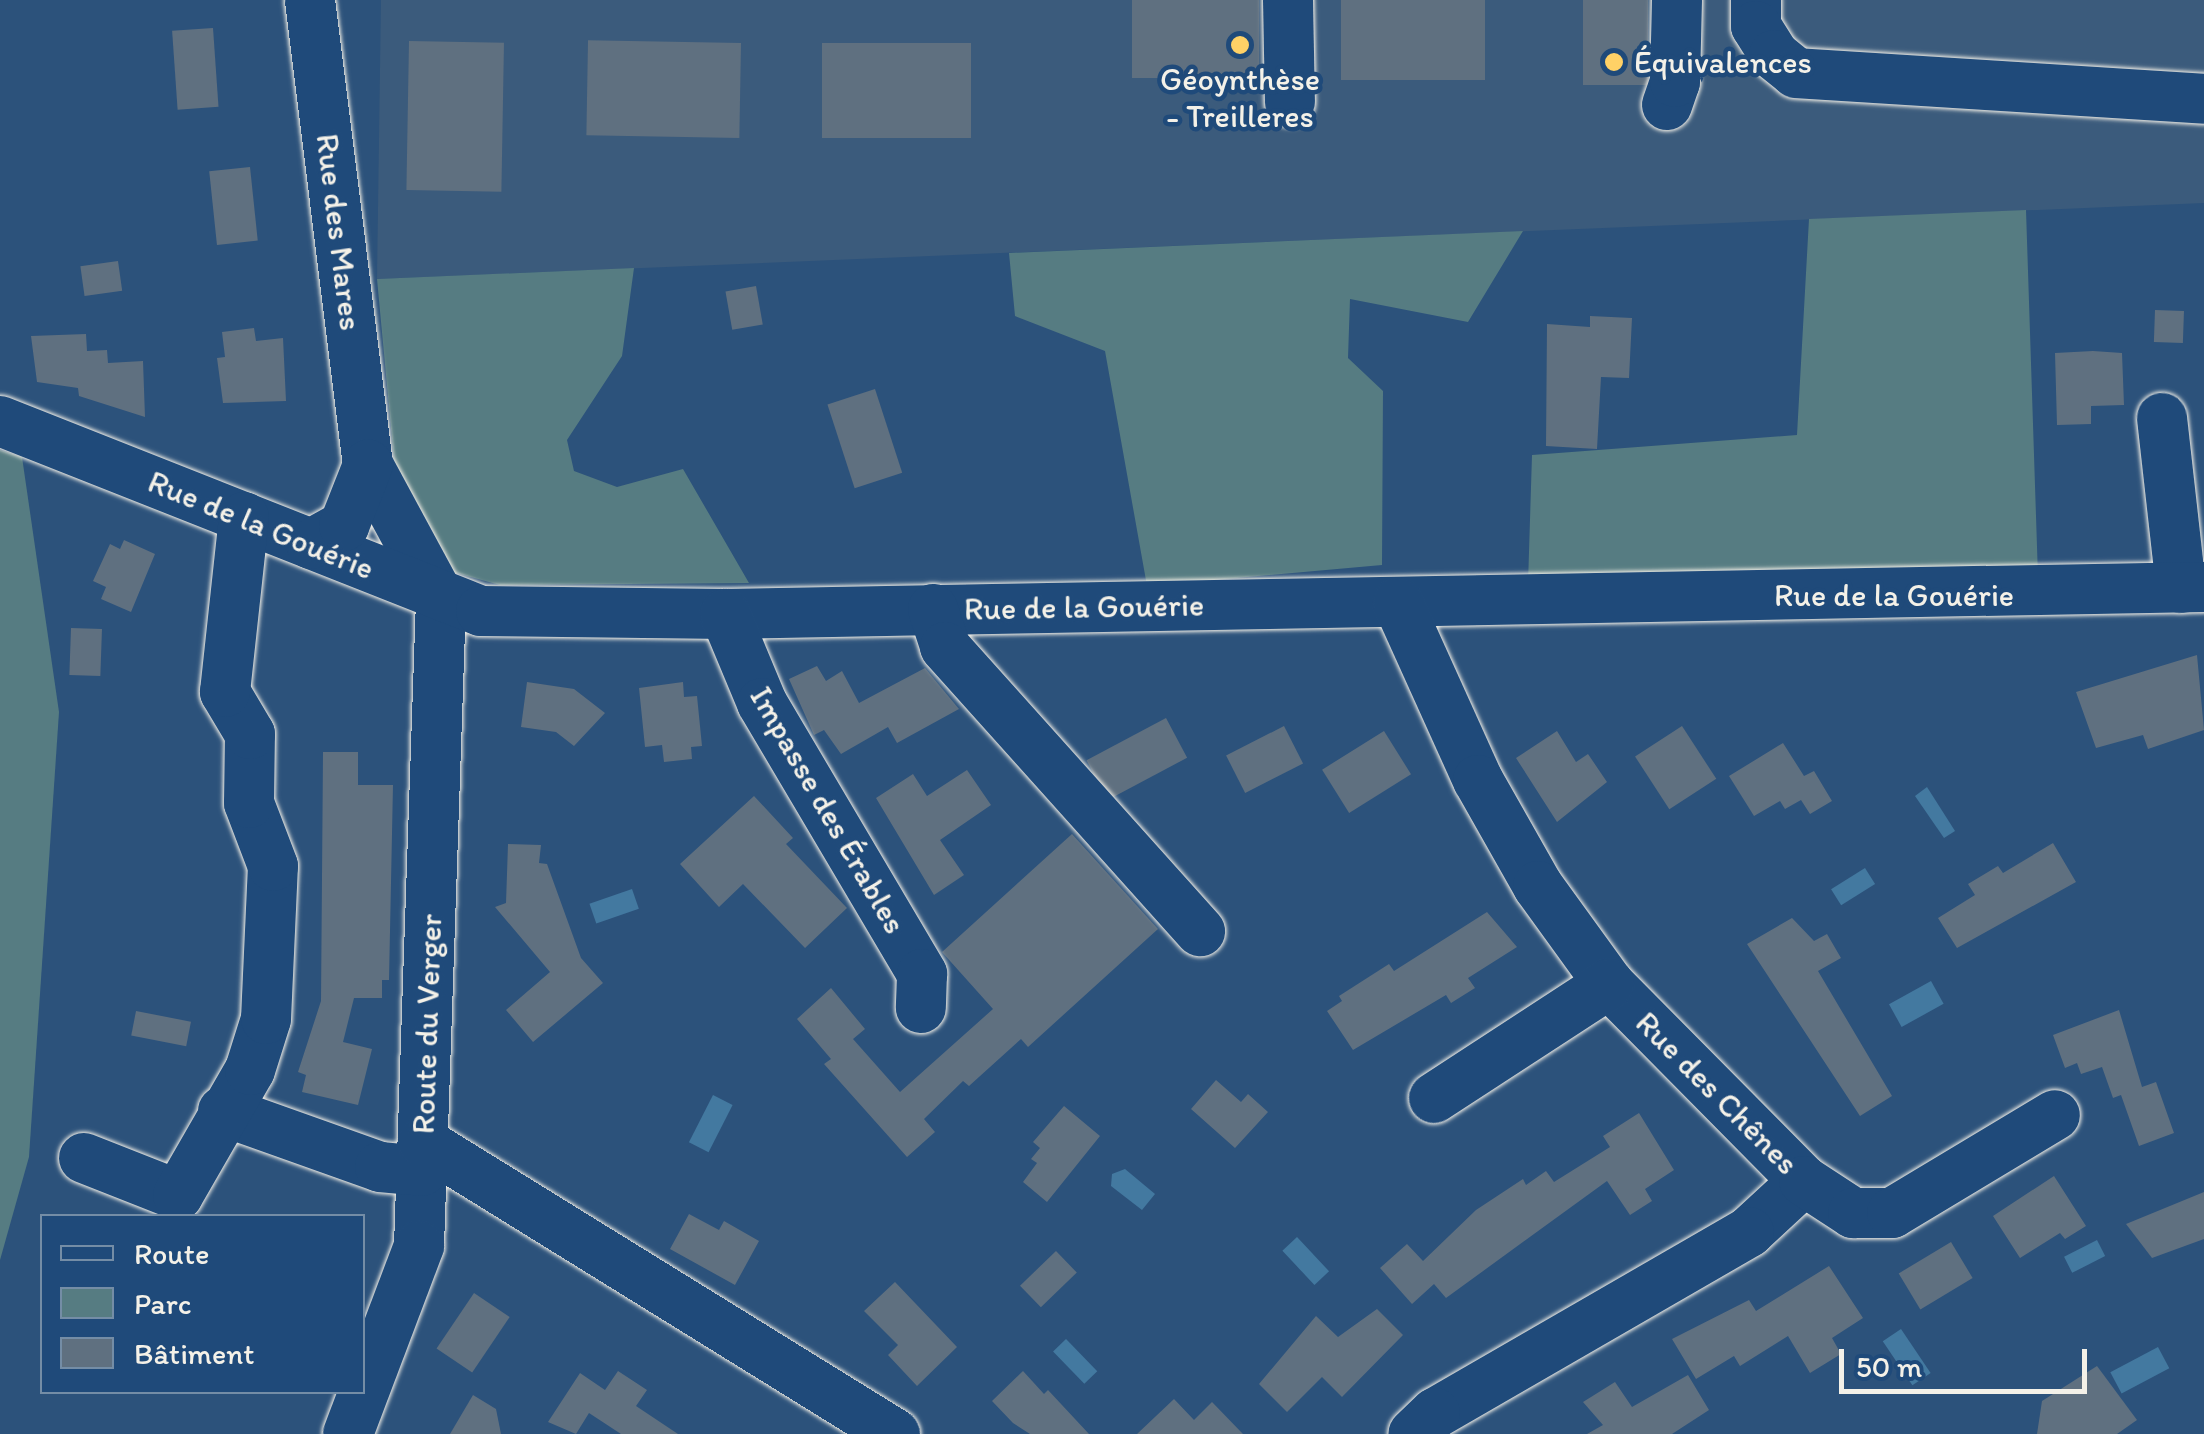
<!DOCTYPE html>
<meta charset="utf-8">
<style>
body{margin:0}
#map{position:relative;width:2204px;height:1434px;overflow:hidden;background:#2c527b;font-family:Itim,sans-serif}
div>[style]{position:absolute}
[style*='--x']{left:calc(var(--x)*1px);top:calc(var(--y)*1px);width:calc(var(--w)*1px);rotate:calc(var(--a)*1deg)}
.built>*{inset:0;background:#3b5b7c}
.green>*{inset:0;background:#567c82}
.water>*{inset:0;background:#4379a0;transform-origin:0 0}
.building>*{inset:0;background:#5f7080;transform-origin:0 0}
.roads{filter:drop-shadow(0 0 2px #f4f1e8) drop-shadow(0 0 2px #f4f1e8)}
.minor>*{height:50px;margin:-25px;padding:0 25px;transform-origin:25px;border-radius:25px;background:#1f4a7a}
.dots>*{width:28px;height:28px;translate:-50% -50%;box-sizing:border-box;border:5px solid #1f4a7a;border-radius:50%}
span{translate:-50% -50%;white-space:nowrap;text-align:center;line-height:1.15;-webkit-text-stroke:9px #1f4a7a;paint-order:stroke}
.poi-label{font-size:32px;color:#f4f1e8}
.left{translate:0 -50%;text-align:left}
.street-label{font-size:32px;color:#f4f1e8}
.legend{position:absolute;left:40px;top:1214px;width:325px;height:180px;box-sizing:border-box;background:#1f4a7a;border:2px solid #748da6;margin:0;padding:12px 18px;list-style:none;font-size:30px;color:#f4f1e8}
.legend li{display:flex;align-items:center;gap:20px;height:50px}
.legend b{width:50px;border:2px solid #748da6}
.scale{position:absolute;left:1839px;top:1349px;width:248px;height:45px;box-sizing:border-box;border:5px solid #f4f1e8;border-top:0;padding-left:12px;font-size:30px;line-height:35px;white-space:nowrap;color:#f4f1e8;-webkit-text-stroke:8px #1f4a7a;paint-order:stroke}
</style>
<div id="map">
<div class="built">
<div style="clip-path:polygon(381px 0,2204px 0,2204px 203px,377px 279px)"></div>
</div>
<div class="green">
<div style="clip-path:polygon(2026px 210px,2038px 577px,1528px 584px,1532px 455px,1797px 435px,1809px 219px)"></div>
<div style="clip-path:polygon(1523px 231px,1468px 322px,1350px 299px,1348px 358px,1383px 391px,1382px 565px,1147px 586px,1105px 351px,1015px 316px,1009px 253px)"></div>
<div style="clip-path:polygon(634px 268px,622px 356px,567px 440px,574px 471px,617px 487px,683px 469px,749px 583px,500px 585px,445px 570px,394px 460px,377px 279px)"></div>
<div style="clip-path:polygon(0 450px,22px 457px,59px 712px,29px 1157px,0 1260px)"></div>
</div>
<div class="water">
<div style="clip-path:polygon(1927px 787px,1955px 831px,1944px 838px,1915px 796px)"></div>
<div style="left:1865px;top:868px;width:19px;height:40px;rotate:58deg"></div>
<div style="left:632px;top:889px;width:21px;height:45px;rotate:71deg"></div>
<div style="left:1931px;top:981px;width:26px;height:48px;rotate:61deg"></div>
<div style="left:713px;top:1095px;width:22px;height:53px;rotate:27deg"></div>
<div style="clip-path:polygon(1125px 1169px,1155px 1194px,1142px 1210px,1111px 1186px,1112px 1174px)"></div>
<div style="left:1297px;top:1237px;width:47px;height:20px;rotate:47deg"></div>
<div style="left:2097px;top:1240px;width:18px;height:37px;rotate:63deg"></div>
<div style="left:1901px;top:1329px;width:53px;height:22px;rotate:56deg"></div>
<div style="left:1066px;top:1339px;width:45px;height:18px;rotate:46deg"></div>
<div style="left:2158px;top:1347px;width:24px;height:54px;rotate:62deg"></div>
</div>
<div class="building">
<div style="left:1132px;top:0;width:127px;height:78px"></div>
<div style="left:1341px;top:0;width:144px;height:80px"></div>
<div style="left:1583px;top:0;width:65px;height:85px"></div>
<div style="left:213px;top:28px;width:79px;height:41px;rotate:86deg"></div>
<div style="left:409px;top:41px;width:95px;height:149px;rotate:1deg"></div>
<div style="left:741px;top:43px;width:95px;height:153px;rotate:91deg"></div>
<div style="left:822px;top:43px;width:149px;height:95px"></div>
<div style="left:250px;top:167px;width:74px;height:41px;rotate:84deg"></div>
<div style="left:118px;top:261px;width:30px;height:38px;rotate:82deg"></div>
<div style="left:756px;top:286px;width:39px;height:31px;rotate:80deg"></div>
<div style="left:2155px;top:310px;width:29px;height:32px;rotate:2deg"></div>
<div style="clip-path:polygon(1590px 316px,1632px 318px,1629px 378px,1601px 377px,1597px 449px,1546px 446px,1547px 324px,1590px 327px)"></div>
<div style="clip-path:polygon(254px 328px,256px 341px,283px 338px,286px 401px,223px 403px,217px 358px,225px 357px,222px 332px)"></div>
<div style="clip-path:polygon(86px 334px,87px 351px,107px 350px,108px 363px,143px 361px,145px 417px,79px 396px,78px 388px,37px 382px,31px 336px)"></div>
<div style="clip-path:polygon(2093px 351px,2122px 353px,2124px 405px,2091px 406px,2091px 424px,2057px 425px,2055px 353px)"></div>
<div style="left:875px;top:389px;width:88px;height:50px;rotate:72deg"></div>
<div style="clip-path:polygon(124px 540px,155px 554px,131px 612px,101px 599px,106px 587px,93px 581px,110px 544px,120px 549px)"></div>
<div style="left:71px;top:628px;width:31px;height:47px;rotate:2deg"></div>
<div style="clip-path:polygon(2197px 655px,2204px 730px,2148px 749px,2143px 735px,2096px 748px,2076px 692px)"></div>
<div style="clip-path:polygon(817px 666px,826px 681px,842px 671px,859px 703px,925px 668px,959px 709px,897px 743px,888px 727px,841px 754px,824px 730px,814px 735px,789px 679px)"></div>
<div style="clip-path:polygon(527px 682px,574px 689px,605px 713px,574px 746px,556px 732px,521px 727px)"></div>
<div style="clip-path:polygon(683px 682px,684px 697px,697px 696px,702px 746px,691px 747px,692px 759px,664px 762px,662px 745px,645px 747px,639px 688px)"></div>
<div style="left:1166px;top:718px;width:45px;height:90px;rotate:62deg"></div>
<div style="left:1284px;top:726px;width:42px;height:65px;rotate:63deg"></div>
<div style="left:1682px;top:726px;width:63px;height:56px;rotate:57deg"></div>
<div style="left:1384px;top:731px;width:51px;height:73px;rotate:58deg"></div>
<div style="clip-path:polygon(1557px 731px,1576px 762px,1588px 754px,1607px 782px,1557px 822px,1516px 758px)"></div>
<div style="clip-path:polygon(1783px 743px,1804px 776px,1814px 771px,1832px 801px,1810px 814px,1801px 800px,1785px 809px,1780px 801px,1754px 816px,1729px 776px)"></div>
<div style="clip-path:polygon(323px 752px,358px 752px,358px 785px,393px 785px,389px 980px,382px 980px,382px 998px,354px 998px,343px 1042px,372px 1049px,358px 1105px,302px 1092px,306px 1075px,298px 1072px,321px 1001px)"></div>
<div style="clip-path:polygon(967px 770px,991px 805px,940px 840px,964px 875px,934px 895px,876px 798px,913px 774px,927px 796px)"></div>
<div style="clip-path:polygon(754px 796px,793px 838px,786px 844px,847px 908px,805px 948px,743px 884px,719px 907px,680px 864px)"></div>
<div style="clip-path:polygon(1072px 834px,1158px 929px,1028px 1047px,1021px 1039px,969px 1086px,963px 1081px,924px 1119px,935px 1132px,907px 1157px,824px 1064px,831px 1059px,797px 1019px,831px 988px,865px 1029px,853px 1039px,900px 1092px,993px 1009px,942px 952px)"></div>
<div style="clip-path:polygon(2053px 843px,2076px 882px,1957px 948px,1938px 918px,1975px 895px,1968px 884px,1998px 866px,2003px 873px)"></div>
<div style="clip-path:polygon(508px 844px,541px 845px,539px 863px,547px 864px,581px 958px,603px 983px,533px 1042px,506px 1010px,550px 972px,495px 907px,506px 903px)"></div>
<div style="clip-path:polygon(1487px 912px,1517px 947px,1468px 978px,1475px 988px,1451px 1003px,1446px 995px,1353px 1050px,1327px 1011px,1342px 1001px,1339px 996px,1389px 964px,1394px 971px)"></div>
<div style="clip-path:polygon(1792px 918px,1814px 941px,1827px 934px,1841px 958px,1818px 971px,1892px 1096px,1860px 1116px,1747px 944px)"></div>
<div style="clip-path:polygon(2119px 1010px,2142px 1087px,2156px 1082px,2174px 1133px,2139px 1146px,2121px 1095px,2113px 1098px,2102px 1067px,2081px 1074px,2077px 1063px,2065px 1068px,2053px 1035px)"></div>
<div style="left:136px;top:1011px;width:56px;height:25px;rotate:11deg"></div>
<div style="clip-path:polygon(1216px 1080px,1241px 1102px,1248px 1094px,1268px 1112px,1235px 1148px,1191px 1109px)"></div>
<div style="clip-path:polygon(1064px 1106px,1100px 1136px,1047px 1202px,1023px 1182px,1037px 1163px,1031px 1159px,1040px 1148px,1033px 1142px)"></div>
<div style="clip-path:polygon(1639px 1113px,1674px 1170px,1645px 1189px,1652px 1201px,1630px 1215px,1607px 1181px,1446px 1298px,1434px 1284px,1412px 1304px,1380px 1268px,1407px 1244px,1423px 1261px,1476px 1210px,1523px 1179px,1526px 1185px,1546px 1171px,1554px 1182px,1610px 1147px,1603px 1136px)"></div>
<div style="clip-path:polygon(2054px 1176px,2086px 1226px,2065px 1239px,2060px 1233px,2020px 1258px,1993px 1216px)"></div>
<div style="clip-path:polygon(2204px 1192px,2204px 1239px,2152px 1258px,2126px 1224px)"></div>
<div style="clip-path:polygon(689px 1214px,719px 1230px,724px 1221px,759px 1241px,735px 1285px,670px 1249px)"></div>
<div style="left:1951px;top:1242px;width:42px;height:61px;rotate:59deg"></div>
<div style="left:1056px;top:1251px;width:30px;height:50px;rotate:46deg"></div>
<div style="clip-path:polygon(1829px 1266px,1863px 1318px,1832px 1338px,1841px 1354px,1810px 1373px,1788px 1336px,1740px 1366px,1734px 1356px,1696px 1379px,1672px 1339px,1749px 1300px,1756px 1311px)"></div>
<div style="clip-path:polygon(895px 1282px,957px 1347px,917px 1386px,888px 1355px,898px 1345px,864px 1311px)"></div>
<div style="left:474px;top:1293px;width:43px;height:67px;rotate:34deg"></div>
<div style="clip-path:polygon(1377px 1309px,1403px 1335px,1342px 1397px,1322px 1377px,1287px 1412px,1259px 1384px,1316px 1316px,1338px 1337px)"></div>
<div style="clip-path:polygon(2097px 1366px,2137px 1420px,2117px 1434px,2037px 1434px,2042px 1401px)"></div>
<div style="clip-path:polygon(618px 1371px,647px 1390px,636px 1406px,678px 1434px,621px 1434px,589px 1413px,576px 1434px,548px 1422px,580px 1373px,605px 1390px)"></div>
<div style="clip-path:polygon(1023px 1371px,1044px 1394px,1048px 1390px,1089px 1434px,1030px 1434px,1013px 1423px,992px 1401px)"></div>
<div style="clip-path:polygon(1688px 1375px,1709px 1410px,1672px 1434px,1587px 1434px,1603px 1425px,1583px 1402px,1615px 1382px,1632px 1407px)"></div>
<div style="clip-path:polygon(473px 1395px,496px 1409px,501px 1434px,450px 1434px)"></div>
<div style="clip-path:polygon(1174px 1399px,1194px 1420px,1212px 1402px,1243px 1434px,1137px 1434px)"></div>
</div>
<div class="roads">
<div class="minor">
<div style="--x:310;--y:0;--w:469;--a:82.9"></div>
<div style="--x:368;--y:465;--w:153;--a:61.6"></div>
<div style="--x:441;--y:600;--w:646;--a:91.95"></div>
<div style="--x:419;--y:1246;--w:201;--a:110.7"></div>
<div style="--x:1288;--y:0;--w:102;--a:88.9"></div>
<div style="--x:1756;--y:0;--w:26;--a:90"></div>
<div style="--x:1756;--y:26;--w:34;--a:58"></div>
<div style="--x:1774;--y:55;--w:28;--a:39"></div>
<div style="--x:1796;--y:73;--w:409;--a:3.6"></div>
<div style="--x:1667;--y:105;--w:24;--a:-71"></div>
<div style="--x:1675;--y:82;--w:82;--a:-88.6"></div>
<div style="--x:2162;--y:418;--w:171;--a:83.6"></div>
<div style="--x:0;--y:421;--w:517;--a:21.55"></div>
<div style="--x:481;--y:611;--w:244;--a:0.7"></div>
<div style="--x:725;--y:614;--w:1479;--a:-1.05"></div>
<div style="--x:311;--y:544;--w:38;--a:-29"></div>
<div style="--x:344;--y:526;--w:66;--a:-68.5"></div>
<div style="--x:1398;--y:603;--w:194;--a:65.7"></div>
<div style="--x:1478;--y:780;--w:122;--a:60.5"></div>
<div style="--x:1538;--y:886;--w:121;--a:54.1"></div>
<div style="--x:1609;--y:984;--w:277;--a:45.3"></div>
<div style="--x:1804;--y:1181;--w:75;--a:137.2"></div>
<div style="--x:1749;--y:1232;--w:362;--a:150"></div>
<div style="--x:1435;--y:1413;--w:30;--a:136"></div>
<div style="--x:933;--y:609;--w:40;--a:72"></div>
<div style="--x:945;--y:647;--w:382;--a:48.1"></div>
<div style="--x:725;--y:614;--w:96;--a:67.4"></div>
<div style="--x:762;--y:703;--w:315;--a:59.4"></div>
<div style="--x:922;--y:974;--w:34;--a:92"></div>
<div style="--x:1434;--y:1098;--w:209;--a:-33.1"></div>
<div style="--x:223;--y:1111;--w:167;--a:19.6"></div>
<div style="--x:380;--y:1167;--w:42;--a:5.4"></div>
<div style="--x:423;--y:1142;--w:555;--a:31.74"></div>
<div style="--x:84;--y:1158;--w:101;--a:21.5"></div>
<div style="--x:178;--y:1195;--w:144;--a:-60.1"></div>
<div style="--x:250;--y:1070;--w:53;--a:-72.6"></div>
<div style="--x:266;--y:1019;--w:153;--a:-87.4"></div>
<div style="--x:273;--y:866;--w:67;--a:-110.9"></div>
<div style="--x:249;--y:803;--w:69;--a:-89.2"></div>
<div style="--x:250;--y:734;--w:49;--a:-120.8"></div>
<div style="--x:225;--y:692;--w:176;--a:-83.8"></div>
<div style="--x:1804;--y:1181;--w:59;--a:33.1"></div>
<div style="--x:1853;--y:1213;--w:39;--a:0"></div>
<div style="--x:1892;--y:1213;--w:190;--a:-31"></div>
</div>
</div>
<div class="dots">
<div style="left:1240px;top:45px;background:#ffd166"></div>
<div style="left:1614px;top:62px;background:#ffd166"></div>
</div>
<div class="poi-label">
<span class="left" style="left:1634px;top:62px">Équivalences</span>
<span style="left:1240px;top:98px">Géoynthèse<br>- Treilleres</span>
</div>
<div class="street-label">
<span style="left:339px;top:232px;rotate:83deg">Rue des Mares</span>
<span style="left:261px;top:525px;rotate:22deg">Rue de la Gouérie</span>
<span style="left:1894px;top:595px">Rue de la Gouérie</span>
<span style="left:1084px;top:607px;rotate:-1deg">Rue de la Gouérie</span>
<span style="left:828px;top:810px;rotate:60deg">Impasse des Érables</span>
<span style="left:427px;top:1024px;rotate:-88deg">Route du Verger</span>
<span style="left:1717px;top:1093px;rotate:45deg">Rue des Chênes</span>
</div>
<ul class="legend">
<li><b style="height:12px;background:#1f4a7a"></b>Route</li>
<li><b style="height:28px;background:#567c82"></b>Parc</li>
<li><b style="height:28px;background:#5f7080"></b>Bâtiment</li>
</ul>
<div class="scale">50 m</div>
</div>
